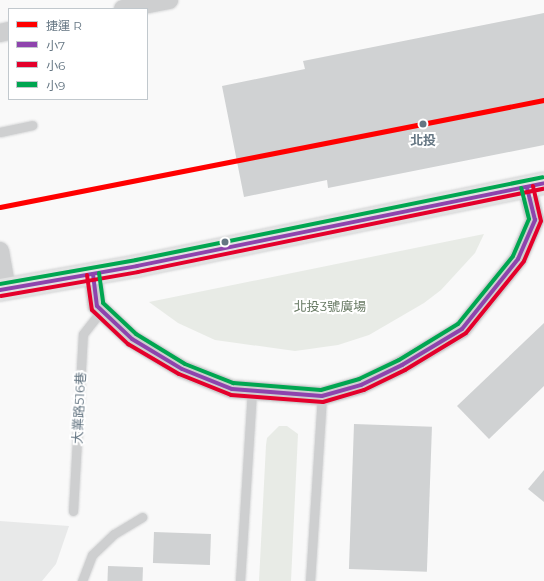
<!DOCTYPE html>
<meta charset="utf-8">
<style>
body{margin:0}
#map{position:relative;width:544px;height:581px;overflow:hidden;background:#f9f9f9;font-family:Montserrat,"Noto Sans TC",sans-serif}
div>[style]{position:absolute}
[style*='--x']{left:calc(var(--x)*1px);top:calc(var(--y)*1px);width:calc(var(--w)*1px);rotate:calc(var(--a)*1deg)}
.built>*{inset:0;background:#e8e9e9}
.green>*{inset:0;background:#e8ebe6}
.building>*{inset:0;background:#d0d2d3;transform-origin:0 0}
.roads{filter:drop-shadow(0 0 1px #d5d6d7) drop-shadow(0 0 1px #d5d6d7)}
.lane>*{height:9px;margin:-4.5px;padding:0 4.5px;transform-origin:4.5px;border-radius:4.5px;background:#cecfd0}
.street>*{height:18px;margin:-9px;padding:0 9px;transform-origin:9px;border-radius:9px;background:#cecfd0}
.secondary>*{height:22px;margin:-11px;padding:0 11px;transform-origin:11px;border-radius:11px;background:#e1e2e2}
.bus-1>*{height:4px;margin:-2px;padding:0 2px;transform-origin:2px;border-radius:2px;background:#8e44ad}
.bus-2>*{height:4px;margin:-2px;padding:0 2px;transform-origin:2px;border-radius:2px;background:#e4002b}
.bus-3>*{height:4px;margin:-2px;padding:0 2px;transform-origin:2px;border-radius:2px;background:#00a651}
.metro-1>*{height:5px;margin:-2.5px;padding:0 2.5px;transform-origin:2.5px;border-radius:2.5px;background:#f00}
.dots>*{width:11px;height:11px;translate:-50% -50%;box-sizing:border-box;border:2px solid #fff;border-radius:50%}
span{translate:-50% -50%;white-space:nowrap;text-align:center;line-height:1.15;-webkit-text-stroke:4px #fff;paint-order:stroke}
.stop-label{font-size:13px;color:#657683;font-weight:700}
.park-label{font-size:13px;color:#687a64}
.street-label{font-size:13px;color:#657683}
.legend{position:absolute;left:8px;top:8px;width:140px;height:92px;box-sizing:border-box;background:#fff;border:1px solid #c1c8cd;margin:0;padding:5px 7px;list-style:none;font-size:12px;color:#657683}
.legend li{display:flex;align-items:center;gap:8px;height:20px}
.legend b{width:20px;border:1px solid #c1c8cd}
</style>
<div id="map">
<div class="built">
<div style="clip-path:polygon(0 521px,69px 526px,56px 564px,42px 581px,0 581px)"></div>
</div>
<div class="green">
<div style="clip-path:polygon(484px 234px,475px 253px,441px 290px,424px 303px,369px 335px,338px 345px,295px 351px,215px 340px,178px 323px,149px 302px)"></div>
<div style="clip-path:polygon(279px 426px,287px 426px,298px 434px,291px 581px,259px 581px,266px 445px,267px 438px)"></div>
</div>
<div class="building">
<div style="clip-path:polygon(544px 13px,544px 145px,328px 188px,327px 180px,244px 197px,222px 86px,305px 69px,303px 61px)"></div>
<div style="clip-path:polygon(544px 323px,544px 386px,489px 439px,457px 406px)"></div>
<div style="left:354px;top:424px;width:78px;height:145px;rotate:2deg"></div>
<div style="clip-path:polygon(544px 470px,544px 502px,528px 489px)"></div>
<div style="left:154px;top:532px;width:57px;height:31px;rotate:2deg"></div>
<div style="left:108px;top:566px;width:35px;height:15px;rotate:2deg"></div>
</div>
<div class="roads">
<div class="lane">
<div style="--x:0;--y:132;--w:33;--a:-12"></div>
<div style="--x:73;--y:511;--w:177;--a:-86.8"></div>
<div style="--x:83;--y:334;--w:29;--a:-52"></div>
<div style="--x:82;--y:581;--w:28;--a:-69"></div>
<div style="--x:92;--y:555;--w:30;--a:-44"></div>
<div style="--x:114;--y:534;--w:33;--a:-31"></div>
<div style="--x:240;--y:581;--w:191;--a:-86.4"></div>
<div style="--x:310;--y:581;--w:185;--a:-86.3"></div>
</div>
<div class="street">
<div style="--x:123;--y:9;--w:47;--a:-11.1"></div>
<div style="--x:0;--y:33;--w:9;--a:-13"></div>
<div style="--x:0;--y:251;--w:39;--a:80"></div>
<div style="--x:93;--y:274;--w:32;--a:83"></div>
<div style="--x:97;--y:306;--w:48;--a:43.3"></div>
<div style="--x:132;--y:339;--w:58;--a:31"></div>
<div style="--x:182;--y:369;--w:54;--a:21.8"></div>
<div style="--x:232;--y:389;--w:90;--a:4.4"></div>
<div style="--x:322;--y:396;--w:41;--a:-15.8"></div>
<div style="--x:361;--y:385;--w:46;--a:-26"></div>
<div style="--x:402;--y:365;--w:70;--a:-31"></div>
<div style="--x:462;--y:329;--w:90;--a:-51.3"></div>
<div style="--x:518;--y:259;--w:43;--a:-66.4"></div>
<div style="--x:535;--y:220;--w:34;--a:-104"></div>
</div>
<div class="secondary">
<div style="--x:0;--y:290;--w:139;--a:-9.9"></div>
<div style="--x:137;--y:266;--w:415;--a:-11.5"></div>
</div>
</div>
<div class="bus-1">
<div style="--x:93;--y:274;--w:32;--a:83"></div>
<div style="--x:97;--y:306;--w:48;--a:43.3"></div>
<div style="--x:132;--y:339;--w:58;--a:31"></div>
<div style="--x:182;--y:369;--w:54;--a:21.8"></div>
<div style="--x:232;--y:389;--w:90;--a:4.4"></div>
<div style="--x:322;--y:396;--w:41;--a:-15.8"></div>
<div style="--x:361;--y:385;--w:46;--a:-26"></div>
<div style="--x:402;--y:365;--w:70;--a:-31"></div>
<div style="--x:462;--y:329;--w:90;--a:-51.3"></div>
<div style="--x:518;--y:259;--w:43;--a:-66.4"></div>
<div style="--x:535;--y:220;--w:34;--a:-104"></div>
<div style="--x:0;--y:290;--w:139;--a:-9.9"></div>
<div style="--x:137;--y:266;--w:415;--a:-11.5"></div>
</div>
<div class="bus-2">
<div style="--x:87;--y:275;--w:35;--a:82"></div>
<div style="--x:92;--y:310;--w:50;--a:43.4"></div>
<div style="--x:128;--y:344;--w:59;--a:30.5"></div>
<div style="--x:179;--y:374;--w:56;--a:22"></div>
<div style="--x:231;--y:395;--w:92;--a:4.4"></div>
<div style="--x:323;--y:402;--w:43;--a:-16.3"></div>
<div style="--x:364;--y:390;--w:46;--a:-26"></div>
<div style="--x:405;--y:370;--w:71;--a:-31.2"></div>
<div style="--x:466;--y:333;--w:92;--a:-51.1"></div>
<div style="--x:524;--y:261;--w:43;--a:-67"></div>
<div style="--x:541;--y:221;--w:36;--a:-103"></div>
<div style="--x:1;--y:296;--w:139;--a:-9.9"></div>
<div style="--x:138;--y:272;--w:414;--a:-11.6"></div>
</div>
<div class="bus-3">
<div style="--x:99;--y:273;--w:30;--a:82"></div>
<div style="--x:103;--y:303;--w:45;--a:43.2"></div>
<div style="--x:136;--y:334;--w:57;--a:31.5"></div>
<div style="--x:185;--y:364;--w:52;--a:21.6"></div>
<div style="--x:233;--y:383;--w:88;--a:4.5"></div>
<div style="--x:321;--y:390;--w:40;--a:-16"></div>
<div style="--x:359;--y:379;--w:44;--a:-25.4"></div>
<div style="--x:399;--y:360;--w:69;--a:-31.4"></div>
<div style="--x:458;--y:324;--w:87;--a:-51"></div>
<div style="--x:513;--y:256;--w:40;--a:-66.6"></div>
<div style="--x:529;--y:219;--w:32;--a:-104"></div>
<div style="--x:0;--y:284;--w:138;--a:-10"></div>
<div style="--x:136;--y:260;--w:415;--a:-11.5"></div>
</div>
<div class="metro-1">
<div style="--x:0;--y:207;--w:554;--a:-11.13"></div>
</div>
<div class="dots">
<div style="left:423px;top:124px;background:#657683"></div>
<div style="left:225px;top:242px;background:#657683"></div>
</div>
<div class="stop-label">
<span style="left:423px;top:140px">北投</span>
</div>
<div class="park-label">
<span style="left:330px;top:306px">北投3號廣場</span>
</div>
<div class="street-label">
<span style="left:79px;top:408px;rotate:-87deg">大業路516巷</span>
</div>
<ul class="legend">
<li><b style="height:5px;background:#f00"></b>捷運 R</li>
<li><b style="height:5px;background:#8e44ad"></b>小7</li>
<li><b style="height:5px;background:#e4002b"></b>小6</li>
<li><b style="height:5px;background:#00a651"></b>小9</li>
</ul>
</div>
